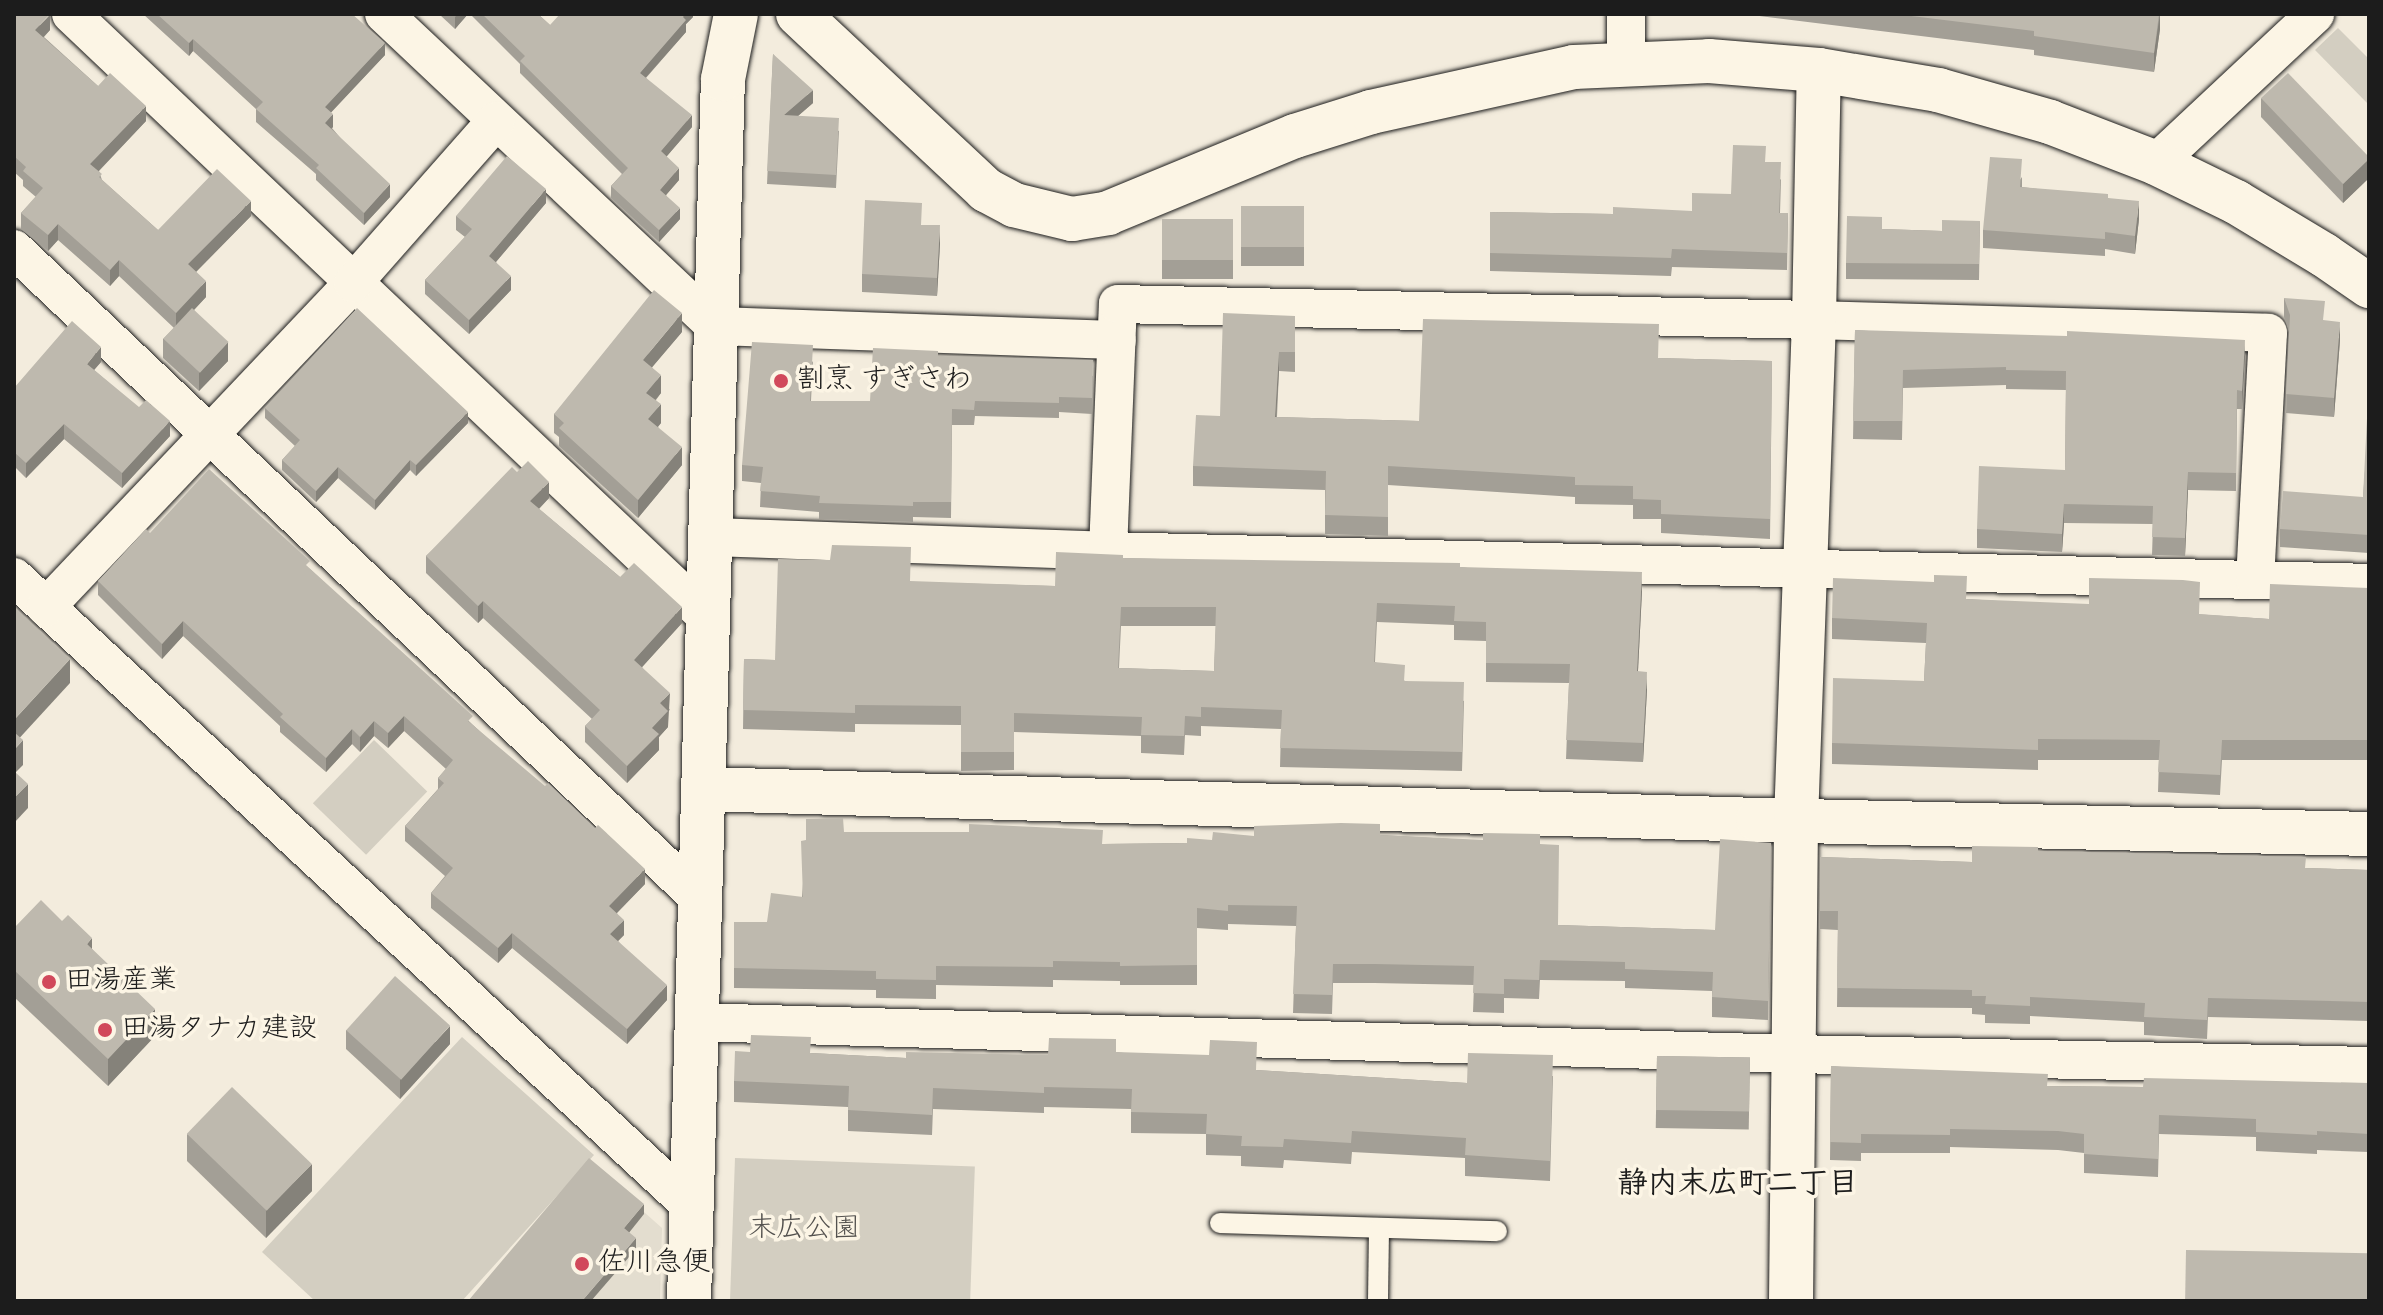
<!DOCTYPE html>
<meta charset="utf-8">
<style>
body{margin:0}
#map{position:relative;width:2383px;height:1315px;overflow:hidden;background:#f3ecdd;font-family:"Indie Flower","Klee One",sans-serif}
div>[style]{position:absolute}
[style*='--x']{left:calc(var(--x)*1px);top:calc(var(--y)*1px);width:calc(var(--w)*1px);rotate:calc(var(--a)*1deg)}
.built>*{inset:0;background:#e3ddcf}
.green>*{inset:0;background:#d3cec1;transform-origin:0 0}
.roads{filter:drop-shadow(0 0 2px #1c1c1c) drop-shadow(0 0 2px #1c1c1c)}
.lane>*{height:20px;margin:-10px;padding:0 10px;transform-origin:10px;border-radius:10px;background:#fcf5e5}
.street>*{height:38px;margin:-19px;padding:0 19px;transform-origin:19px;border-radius:19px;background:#fcf5e5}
.secondary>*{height:44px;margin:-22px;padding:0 22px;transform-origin:22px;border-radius:22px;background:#fcf5e5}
.wall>*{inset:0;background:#a39f96;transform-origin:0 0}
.shaded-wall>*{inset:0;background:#85827a}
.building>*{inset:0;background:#beb9ae;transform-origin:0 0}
.dots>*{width:22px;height:22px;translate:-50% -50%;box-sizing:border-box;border:4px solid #fcf5e5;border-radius:50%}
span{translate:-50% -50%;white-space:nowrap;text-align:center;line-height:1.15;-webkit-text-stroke:7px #fcf5e5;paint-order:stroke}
.poi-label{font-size:28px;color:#1c1c1c}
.left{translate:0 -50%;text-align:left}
.park-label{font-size:28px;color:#53514e}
.neighbourhood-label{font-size:30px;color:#1c1c1c;font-weight:700}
.frame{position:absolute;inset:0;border:16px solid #1c1c1c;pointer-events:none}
</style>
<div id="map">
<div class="built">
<div style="clip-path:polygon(590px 1164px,662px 1228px,660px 1301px,470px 1301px)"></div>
</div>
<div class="green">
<div style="clip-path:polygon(2338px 28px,2369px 59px,2369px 105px,2315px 50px)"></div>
<div style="left:374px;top:740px;width:74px;height:88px;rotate:44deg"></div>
<div style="clip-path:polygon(462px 1037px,594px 1155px,462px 1301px,315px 1301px,262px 1252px)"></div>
<div style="left:735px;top:1158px;width:240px;height:143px;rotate:2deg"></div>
</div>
<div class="roads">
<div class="lane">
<div style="--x:1220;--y:1223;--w:277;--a:1.7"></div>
<div style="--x:1378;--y:1301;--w:73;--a:-89.2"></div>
</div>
<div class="street">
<div style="--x:71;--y:14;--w:878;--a:43.48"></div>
<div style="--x:384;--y:14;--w:455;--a:43.3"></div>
<div style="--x:715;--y:326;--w:402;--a:2"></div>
<div style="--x:1626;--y:63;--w:49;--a:-90"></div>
<div style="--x:2156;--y:163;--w:218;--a:-43.1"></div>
<div style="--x:14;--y:249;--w:942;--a:43.45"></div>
<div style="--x:710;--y:537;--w:398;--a:2"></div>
<div style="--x:1108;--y:551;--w:1261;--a:1.45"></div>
<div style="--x:1108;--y:551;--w:247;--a:-87.7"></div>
<div style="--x:1118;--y:304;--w:696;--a:1.32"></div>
<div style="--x:1814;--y:320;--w:454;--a:1.6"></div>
<div style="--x:2268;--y:333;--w:247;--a:93"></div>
<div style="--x:14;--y:577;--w:923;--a:42.89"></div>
<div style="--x:46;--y:607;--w:446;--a:-46.5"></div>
<div style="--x:353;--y:283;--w:216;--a:-48.6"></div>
<div style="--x:696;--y:1022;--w:1097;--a:1.67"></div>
<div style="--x:1793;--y:1054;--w:576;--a:1.19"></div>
</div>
<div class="secondary">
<div style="--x:798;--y:14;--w:258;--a:43.1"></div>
<div style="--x:986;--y:190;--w:32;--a:28"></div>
<div style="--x:1014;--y:205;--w:60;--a:13.6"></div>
<div style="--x:1072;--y:219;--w:36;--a:-9"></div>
<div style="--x:1108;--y:213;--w:202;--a:-22.4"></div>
<div style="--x:1295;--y:136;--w:80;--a:-17.5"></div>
<div style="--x:1371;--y:112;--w:208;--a:-12.5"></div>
<div style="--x:1574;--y:67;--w:135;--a:-2.5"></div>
<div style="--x:1709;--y:61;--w:110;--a:4.7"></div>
<div style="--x:1819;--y:70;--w:121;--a:9.5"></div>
<div style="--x:1938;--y:90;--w:116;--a:15.9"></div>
<div style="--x:2050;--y:122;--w:114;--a:21.1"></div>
<div style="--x:2156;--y:163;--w:89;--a:26"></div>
<div style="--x:2236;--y:202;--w:103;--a:31.1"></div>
<div style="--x:2324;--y:255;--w:55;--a:34.6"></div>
<div style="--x:703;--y:789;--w:1055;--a:1.68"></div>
<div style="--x:1758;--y:820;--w:611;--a:1.31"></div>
<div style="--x:689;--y:1301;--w:1222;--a:-88.41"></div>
<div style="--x:723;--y:79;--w:66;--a:-78.7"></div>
<div style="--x:1791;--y:1301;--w:480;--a:-89.4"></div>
<div style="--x:1796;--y:821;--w:501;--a:-87.94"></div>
<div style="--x:1814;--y:320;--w:250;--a:-88.9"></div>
</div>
</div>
<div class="wall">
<div style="clip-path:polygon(14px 14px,50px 30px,44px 37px,98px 86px,146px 121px,99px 171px,102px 180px,158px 230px,251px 216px,196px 272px,206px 297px,194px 310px,228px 361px,199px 391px,163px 358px,163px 339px,174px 328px,119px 276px,110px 286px,58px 240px,48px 251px,21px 229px,21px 213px,36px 197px,23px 186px,23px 180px,14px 172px)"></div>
<div style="clip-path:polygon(143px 14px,352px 14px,385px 55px,331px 112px,333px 127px,332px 128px,390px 197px,364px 225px,316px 180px,316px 174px,256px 122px,256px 109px,193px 51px,189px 56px)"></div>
<div style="clip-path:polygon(439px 14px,468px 14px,455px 29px)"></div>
<div style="clip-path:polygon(470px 14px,538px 14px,550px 25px,693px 14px,693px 17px,686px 24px,686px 32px,646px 78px,692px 127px,666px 157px,679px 180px,666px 195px,680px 219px,659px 242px,611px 198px,611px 186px,622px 174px,520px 73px,520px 64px)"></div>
<div style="clip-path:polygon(1743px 14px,2160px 14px,2160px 29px,2154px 72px,2034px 55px,2034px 50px)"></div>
<div style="clip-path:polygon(773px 54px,813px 103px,798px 116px,839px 131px,836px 188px,767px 184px)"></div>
<div style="clip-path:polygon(2261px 98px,2369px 157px,2369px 178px,2343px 203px,2261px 117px)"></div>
<div style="clip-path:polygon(1766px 162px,1781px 180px,1780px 213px,1788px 213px,1787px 270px,1672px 267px,1671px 276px,1490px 271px,1490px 212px,1613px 214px,1692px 211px,1731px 194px)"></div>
<div style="clip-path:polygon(2022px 177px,2022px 187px,2108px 198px,2139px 219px,2135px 254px,2105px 249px,2105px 256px,1983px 248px,1983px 230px)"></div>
<div style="clip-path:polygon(546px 203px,496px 262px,511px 290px,469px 334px,425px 294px,425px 280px,465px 237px,456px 230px,456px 216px)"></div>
<div style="left:1241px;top:206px;width:63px;height:60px"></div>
<div style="left:1233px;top:219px;width:60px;height:71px;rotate:90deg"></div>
<div style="clip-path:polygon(1980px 221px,1979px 280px,1846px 279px,1846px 263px,1882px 229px,1942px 231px)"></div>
<div style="clip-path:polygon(922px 225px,940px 244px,937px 296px,862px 292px,862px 274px)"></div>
<div style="clip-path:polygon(2284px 298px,2324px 321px,2340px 340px,2334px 417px,2286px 413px,2289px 332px,2284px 317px)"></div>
<div style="clip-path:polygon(1295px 316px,1295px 372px,1279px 371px,1277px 417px,1419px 421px,1658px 358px,1772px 361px,1770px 539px,1661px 533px,1661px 519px,1633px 519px,1633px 505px,1575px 504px,1575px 497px,1388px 485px,1388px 536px,1325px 534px,1325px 490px,1193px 486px,1193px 466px,1220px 416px)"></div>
<div style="clip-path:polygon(1855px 330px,2245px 359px,2242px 409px,2237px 409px,2236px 491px,2188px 490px,2185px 556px,2152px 555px,2153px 524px,2064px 523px,2062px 552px,1977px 548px,1977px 529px,2065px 470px,2066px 390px,2006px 389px,2006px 385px,1903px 388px,1902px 440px,1853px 439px)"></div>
<div style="clip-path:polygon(682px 332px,652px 367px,661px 393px,656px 400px,661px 423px,658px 427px,682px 465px,638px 518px,559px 446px,559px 437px,554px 433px,554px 414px)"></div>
<div style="clip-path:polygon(938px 356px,1093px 376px,1092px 414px,1059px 412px,1059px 418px,975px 416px,974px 425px,952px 425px,951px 518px,913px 517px,913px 522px,819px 519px,819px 512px,760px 507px,761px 483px,742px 481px,742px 465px,813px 361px,811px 401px,870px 401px)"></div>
<div style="clip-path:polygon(101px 362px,94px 370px,170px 436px,122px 488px,64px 439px,26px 478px,14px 466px,14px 388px)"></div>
<div style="clip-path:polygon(265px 408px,468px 423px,416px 476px,410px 470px,375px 510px,338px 478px,316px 502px,282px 470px,282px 460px,295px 446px,265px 418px)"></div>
<div style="clip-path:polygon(2369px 418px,2369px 553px,2280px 547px,2280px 529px,2363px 497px)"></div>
<div style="clip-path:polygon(517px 472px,549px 498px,539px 509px,620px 577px,682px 623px,642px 667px,670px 710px,668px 711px,668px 727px,659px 737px,659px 750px,627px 783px,585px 742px,585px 726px,592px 719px,483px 618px,478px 623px,426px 573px,426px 556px)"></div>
<div style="clip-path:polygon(150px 533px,310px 569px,473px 725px,645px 884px,617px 913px,624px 935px,618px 941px,667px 1000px,627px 1044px,512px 948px,498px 963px,431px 908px,431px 893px,445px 876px,405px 841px,405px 826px,438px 789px,438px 778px,446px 769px,404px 731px,388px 748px,374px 736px,360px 752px,352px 744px,326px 772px,280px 732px,280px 726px,183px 636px,162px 659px,98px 595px,98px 581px)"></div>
<div style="clip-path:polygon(evenodd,1123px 558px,1460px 567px,1642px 591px,1638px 671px,1647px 690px,1643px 762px,1566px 759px,1569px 683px,1486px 682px,1486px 641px,1454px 640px,1454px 625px,1377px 622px,1375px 662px,1405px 681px,1464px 701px,1462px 771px,1280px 767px,1281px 729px,1201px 726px,1201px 736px,1185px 735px,1184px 755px,1141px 753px,1141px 736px,1014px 732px,1014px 770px,961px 771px,961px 725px,855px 724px,855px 732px,743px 729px,744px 659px,775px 660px,830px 560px,911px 582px,1055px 586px,1123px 558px,1121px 626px,1216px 626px,1214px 671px,1119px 668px,1121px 626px)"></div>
<div style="clip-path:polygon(2369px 588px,2369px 760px,2222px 760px,2220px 795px,2158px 792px,2159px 760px,2038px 760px,2038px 770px,1832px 764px,1832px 743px,1924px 681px,1926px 643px,1832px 639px,1832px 618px,1967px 599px,2269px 619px)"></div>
<div style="clip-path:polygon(844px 832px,1103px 844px,1187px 843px,1254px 836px,1380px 835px,1540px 844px,1558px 925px,1715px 930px,1771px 843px,1768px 1020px,1712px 1017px,1712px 991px,1625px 988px,1625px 981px,1540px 980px,1539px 999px,1504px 998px,1504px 1013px,1473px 1012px,1474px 985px,1374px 983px,1333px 983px,1332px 1014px,1293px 1013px,1296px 926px,1228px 924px,1228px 930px,1197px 928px,1197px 985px,1120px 985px,1120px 981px,1053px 980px,1053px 987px,936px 985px,936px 999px,876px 998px,876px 990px,734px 988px,734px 922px,767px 922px,802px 897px,806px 840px)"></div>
<div style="clip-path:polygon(2038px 851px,2306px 868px,2369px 870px,2369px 1021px,2208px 1017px,2207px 1039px,2144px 1035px,2144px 1022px,2030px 1016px,2030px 1024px,1985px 1023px,1985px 1015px,1972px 1014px,1972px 1008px,1837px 1007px,1838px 930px,1820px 929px,1820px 857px,1972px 862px)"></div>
<div style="clip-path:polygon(14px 928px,92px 949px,155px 1036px,108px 1086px,14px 997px)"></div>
<div style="clip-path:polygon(346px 1030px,450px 1044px,400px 1099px,346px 1049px)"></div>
<div style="clip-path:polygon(750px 1052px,811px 1053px,906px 1058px,1048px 1055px,1116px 1052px,1256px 1070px,1467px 1083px,1553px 1076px,1550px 1181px,1465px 1176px,1465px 1158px,1352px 1152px,1351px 1164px,1284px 1160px,1283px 1168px,1241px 1166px,1241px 1156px,1206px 1155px,1206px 1134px,1131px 1133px,1131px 1109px,1044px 1107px,1044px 1113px,933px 1109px,932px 1135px,848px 1131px,848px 1107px,734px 1102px,734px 1081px)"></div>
<div style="left:1657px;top:1056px;width:93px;height:72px;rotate:1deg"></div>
<div style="clip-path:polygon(1831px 1066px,2048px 1086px,2143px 1087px,2369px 1083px,2369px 1152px,2317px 1150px,2317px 1154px,2256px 1151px,2256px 1137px,2159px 1134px,2158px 1177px,2084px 1173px,2084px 1153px,2058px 1150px,1950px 1147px,1950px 1153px,1861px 1153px,1861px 1161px,1830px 1160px)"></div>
<div style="clip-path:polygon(187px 1134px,312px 1191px,266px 1238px,187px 1161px)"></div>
</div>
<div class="shaded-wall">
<div style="clip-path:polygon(458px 14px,468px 14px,455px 29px,455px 17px)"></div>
<div style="clip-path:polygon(685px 14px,693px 14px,693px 17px,686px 24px,686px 32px,640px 84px,640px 73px)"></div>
<div style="clip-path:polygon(2160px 14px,2160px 29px,2154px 72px,2154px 53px)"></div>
<div style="clip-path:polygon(50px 15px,50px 30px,35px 46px,35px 30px)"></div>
<div style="clip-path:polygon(193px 39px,193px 51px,189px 56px,189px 43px)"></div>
<div style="clip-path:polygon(385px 43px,385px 55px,325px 119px,325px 107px)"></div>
<div style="clip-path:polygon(813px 90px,813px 103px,784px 128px,784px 115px)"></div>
<div style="clip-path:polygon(146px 106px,146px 121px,90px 180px,90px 164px)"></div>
<div style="clip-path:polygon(333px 114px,333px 127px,325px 135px,325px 123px)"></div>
<div style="clip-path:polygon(692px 115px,692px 127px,661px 163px,661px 151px)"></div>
<div style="clip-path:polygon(2369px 159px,2369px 178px,2343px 203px,2343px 184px)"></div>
<div style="clip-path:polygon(679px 168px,679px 180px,660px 202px,660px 190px)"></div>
<div style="clip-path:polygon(390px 184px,390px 197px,364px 225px,364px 213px)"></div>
<div style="clip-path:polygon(546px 189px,546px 203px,489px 270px,489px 256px)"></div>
<div style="clip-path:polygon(251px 201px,251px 216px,188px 280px,188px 264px)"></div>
<div style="clip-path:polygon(2139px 201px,2139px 219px,2135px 254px,2135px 236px)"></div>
<div style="clip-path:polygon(680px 208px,680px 219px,659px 242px,659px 230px)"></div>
<div style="clip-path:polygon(58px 224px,58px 240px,48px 251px,48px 235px)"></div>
<div style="clip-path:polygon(940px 225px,940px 244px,937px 296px,937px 278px)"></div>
<div style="clip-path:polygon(119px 260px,119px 276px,110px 286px,110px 270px)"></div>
<div style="clip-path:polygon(511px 276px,511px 290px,469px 334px,469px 320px)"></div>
<div style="clip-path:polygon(206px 281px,206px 297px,176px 329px,176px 313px)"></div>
<div style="clip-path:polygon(682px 313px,682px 332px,643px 378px,643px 360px)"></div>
<div style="clip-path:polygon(2340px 322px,2340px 340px,2334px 417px,2334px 398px)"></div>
<div style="clip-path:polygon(2245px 340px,2245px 359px,2242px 409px,2242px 391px)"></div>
<div style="clip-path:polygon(228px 342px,228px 361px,199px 391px,199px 373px)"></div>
<div style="clip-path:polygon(101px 347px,101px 362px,87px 378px,87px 364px)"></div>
<div style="clip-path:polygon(1279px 352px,1279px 371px,1275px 436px,1275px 417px)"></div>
<div style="clip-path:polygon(661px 375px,661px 393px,646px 411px,646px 393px)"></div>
<div style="clip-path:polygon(661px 404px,661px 423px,648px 438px,648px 419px)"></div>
<div style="clip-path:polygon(468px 412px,468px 423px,416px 476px,416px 465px)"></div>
<div style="clip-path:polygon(170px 421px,170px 436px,122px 488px,122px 473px)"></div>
<div style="clip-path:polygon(64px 424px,64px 439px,26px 478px,26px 463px)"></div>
<div style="clip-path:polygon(682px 447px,682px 465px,638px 518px,638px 500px)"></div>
<div style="clip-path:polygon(410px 460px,410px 470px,375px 510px,375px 500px)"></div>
<div style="clip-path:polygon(338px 467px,338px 478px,316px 502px,316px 491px)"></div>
<div style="clip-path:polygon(2188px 472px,2188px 490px,2185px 556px,2185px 538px)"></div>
<div style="clip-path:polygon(549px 482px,549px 498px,530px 518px,530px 501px)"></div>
<div style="clip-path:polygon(2064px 504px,2064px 523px,2062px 552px,2062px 534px)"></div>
<div style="clip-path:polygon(1642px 572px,1642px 591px,1637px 690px,1637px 671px)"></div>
<div style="clip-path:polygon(483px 601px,483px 618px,478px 623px,478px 606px)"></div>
<div style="clip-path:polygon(682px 607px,682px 623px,634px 676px,634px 660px)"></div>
<div style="clip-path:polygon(183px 621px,183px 636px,162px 659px,162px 644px)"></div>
<div style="clip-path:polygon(70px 659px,70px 683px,14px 744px,14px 720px)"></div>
<div style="clip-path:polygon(1647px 672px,1647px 690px,1643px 762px,1643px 743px)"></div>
<div style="clip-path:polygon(670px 693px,668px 727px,659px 737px,659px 750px,627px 783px,627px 766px,660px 703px)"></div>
<div style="clip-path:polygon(404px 716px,404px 731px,388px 748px,388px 733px)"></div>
<div style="clip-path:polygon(374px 721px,374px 736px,360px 752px,360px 737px)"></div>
<div style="clip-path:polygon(352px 729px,352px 744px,326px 772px,326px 758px)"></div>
<div style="clip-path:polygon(23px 740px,23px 765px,14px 774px,14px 750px)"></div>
<div style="clip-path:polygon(28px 784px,28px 808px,14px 823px,14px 798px)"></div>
<div style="clip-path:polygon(645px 869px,645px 884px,609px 921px,609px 906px)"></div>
<div style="clip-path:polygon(624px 920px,624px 935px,610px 949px,610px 934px)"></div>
<div style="clip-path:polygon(512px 933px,512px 948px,498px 963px,498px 948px)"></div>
<div style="clip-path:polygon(92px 938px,92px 965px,87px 944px)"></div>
<div style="clip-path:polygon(667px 985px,667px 1000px,627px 1044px,627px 1029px)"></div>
<div style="clip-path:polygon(155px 1009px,155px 1036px,108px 1086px,108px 1059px)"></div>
<div style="clip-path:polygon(450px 1026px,450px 1044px,400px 1099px,400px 1080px)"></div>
<div style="clip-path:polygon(312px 1164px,312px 1191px,266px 1238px,266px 1210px)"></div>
<div style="clip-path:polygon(644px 1204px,644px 1214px,624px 1239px,624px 1228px)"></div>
<div style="clip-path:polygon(636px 1238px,636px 1249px,591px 1301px,582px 1301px)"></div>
</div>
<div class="building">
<div style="clip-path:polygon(14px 14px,50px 14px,35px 30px,98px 86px,110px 73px,146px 106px,90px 164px,102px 174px,99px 177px,158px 230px,217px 169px,251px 201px,188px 264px,206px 281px,176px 313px,119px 260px,110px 270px,58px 224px,48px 235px,21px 213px,43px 188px,23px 171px,26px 167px,14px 156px)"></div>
<div style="clip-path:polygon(157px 14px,352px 14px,385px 43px,325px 107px,333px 114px,325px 123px,390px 184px,364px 213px,316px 168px,319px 165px,256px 109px,263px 102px,193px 39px,189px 43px)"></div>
<div style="clip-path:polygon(482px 14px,538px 14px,550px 25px,560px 14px,685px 14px,683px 17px,686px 20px,640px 73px,692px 115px,661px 151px,679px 168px,660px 190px,680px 208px,659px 230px,611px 186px,628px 168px,520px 61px,525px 56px)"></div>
<div style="clip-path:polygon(1895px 14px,2159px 14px,2154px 53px,2034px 36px,2034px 31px)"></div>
<div style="clip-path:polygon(773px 54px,813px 90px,784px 115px,839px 118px,836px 175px,767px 171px)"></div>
<div style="clip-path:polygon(2288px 73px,2369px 157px,2369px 159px,2343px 184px,2261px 98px)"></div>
<div style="clip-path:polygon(1733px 145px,1766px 146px,1765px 162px,1781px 162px,1779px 213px,1788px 213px,1787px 253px,1672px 249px,1671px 258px,1490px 253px,1490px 212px,1613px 214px,1613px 207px,1692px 211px,1692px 193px,1731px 194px)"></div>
<div style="clip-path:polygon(507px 156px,546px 189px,489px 256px,511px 276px,469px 320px,425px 280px,472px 229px,456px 216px)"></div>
<div style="clip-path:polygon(1990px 157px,2022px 159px,2020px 187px,2108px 194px,2108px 198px,2139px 201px,2135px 236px,2105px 232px,2105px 239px,1983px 230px)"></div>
<div style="clip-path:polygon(865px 200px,922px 203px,921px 225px,940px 225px,937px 278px,862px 274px)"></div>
<div style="left:1241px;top:206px;width:63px;height:41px"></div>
<div style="clip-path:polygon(1847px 216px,1882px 217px,1882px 229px,1942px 231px,1942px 220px,1980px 221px,1979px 264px,1846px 263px)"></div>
<div style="left:1233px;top:219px;width:41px;height:71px;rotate:90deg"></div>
<div style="clip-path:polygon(654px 290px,682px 313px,643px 360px,661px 375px,646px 393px,661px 404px,648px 419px,682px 447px,638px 500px,559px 428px,564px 423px,554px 414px)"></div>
<div style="clip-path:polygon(2284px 298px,2325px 301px,2323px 320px,2340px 322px,2334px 398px,2286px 394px,2290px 315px)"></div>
<div style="left:192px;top:308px;width:50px;height:42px;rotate:43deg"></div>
<div style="clip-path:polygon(357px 308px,468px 412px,416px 465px,410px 460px,375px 500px,338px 467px,316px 491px,282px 460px,300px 440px,265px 408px)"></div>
<div style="clip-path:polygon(1223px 313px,1295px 316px,1295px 352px,1279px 352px,1275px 417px,1419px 421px,1423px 319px,1659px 324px,1658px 358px,1772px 361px,1770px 519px,1661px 514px,1661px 500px,1633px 499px,1633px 486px,1575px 485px,1575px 477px,1388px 466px,1388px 517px,1325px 515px,1326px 471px,1193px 466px,1196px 415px,1220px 416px)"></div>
<div style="clip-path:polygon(72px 321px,101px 347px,87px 364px,139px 407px,146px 400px,170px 421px,122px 473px,64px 424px,26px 463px,14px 452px,14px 388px)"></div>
<div style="clip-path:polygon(1855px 330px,2067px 336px,2067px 331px,2245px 340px,2242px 391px,2237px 390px,2236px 473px,2188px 472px,2185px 538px,2152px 537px,2153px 506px,2064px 504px,2062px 534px,1977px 529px,1979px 466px,2065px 470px,2066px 371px,2006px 370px,2006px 367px,1903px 370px,1902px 421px,1853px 421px)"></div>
<div style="clip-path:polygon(752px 342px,813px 345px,810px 401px,870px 401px,873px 348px,938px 351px,938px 356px,1093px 360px,1092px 398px,1059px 397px,1059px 403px,975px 401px,974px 410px,952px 409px,951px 502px,913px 502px,913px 506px,819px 503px,820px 496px,760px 491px,763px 467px,742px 465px)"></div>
<div style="clip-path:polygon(2367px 418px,2369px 418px,2369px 535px,2280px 529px,2283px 491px,2363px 497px)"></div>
<div style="clip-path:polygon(528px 461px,549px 482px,530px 501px,620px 577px,634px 563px,682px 607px,634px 660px,670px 693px,660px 703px,668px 711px,652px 728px,659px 734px,627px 766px,585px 726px,600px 710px,483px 601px,478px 606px,426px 556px,512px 467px,517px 472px)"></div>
<div style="clip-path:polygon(209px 469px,310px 561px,306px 565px,473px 716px,468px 721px,545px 786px,548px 783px,595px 828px,598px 825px,645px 869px,609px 906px,624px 920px,610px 934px,667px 985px,627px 1029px,512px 933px,498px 948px,431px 893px,453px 868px,405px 826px,444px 783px,438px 778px,453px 760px,404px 716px,388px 733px,374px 721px,360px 737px,352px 729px,326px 758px,280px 717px,283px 714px,183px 621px,162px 644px,98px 581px,146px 529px,150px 533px)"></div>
<div style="clip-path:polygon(evenodd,832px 545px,911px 547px,910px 581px,1055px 586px,1056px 552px,1123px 555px,1123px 558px,1460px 563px,1460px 567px,1642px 572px,1637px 671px,1647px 672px,1643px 743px,1566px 740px,1570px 664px,1486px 663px,1486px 622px,1454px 621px,1455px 606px,1377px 603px,1374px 662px,1405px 665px,1404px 681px,1464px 682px,1462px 752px,1280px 748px,1282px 710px,1201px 707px,1201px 717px,1185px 716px,1184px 736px,1141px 735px,1142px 717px,1014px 713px,1014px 752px,961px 752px,961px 706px,855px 705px,855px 713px,743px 710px,744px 659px,775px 660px,778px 559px,830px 560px,832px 545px,1121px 607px,1216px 607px,1214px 671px,1118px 668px,1121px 607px)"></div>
<div style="clip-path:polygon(1934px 575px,1967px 576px,1966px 599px,2089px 604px,2089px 578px,2183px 580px,2200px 582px,2199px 614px,2269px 619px,2270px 584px,2369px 588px,2369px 740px,2222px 740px,2220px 775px,2158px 772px,2160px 740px,2038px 739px,2038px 750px,1832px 743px,1833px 678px,1924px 681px,1927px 623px,1832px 618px,1833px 578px,1934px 582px)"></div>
<div style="clip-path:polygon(14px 607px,70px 659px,14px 720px)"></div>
<div style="clip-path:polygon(14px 732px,23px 740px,14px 750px)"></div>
<div style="clip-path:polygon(14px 771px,28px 784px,14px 798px)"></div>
<div style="clip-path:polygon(843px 818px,844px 832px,969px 832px,969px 824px,1103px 830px,1102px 844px,1187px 843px,1187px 838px,1212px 840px,1213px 832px,1254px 836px,1254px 826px,1341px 823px,1380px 824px,1380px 835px,1483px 840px,1483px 833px,1540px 834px,1540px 844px,1559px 845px,1558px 925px,1715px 930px,1720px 839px,1771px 843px,1768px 1001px,1712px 997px,1713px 972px,1625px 969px,1625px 962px,1540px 960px,1539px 980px,1504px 979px,1504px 994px,1473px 993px,1474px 966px,1374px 964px,1333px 964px,1332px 995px,1293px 994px,1297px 906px,1228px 905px,1228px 911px,1197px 908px,1197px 965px,1120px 966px,1120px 962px,1053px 961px,1053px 967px,936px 966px,936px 980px,876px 979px,876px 971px,734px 968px,734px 922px,767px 922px,771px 893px,803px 897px,801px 841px,806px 840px,806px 819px)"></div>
<div style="clip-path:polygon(1972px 846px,2038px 847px,2038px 851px,2306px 857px,2305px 868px,2369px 870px,2369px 1002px,2208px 998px,2207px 1020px,2144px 1017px,2145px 1003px,2030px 997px,2030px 1006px,1985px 1004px,1986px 996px,1972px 996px,1972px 990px,1837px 988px,1838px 911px,1820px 911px,1820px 857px,1972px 862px)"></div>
<div style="clip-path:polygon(41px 900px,62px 921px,68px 915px,92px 938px,87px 944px,155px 1009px,108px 1059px,14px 970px,14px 928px)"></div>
<div style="left:395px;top:976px;width:74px;height:73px;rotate:42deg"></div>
<div style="clip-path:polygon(751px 1035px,811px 1037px,810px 1053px,906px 1058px,906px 1052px,1048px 1055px,1049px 1038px,1116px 1039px,1116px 1052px,1209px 1055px,1210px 1040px,1257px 1042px,1256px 1070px,1467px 1083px,1468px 1053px,1553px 1055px,1550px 1161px,1465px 1155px,1466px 1138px,1352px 1131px,1351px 1143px,1284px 1139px,1283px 1147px,1241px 1146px,1242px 1136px,1206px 1134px,1207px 1114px,1131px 1112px,1132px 1089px,1044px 1087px,1044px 1093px,933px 1088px,932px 1115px,848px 1110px,849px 1086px,734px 1081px,735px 1051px,750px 1052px)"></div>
<div style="left:1657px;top:1056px;width:93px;height:54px;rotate:1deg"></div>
<div style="clip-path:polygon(1831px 1066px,2048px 1074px,2047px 1086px,2143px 1087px,2144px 1078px,2369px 1083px,2369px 1134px,2317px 1131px,2317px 1135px,2256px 1132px,2256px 1119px,2159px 1115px,2158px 1159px,2084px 1154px,2084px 1134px,2058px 1131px,1950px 1129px,1950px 1135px,1861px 1134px,1861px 1143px,1830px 1142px)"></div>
<div style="left:232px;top:1087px;width:111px;height:65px;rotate:44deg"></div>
<div style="clip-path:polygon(589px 1158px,644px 1204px,624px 1228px,636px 1238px,582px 1301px,468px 1301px)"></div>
<div style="left:2186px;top:1250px;width:183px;height:51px;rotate:1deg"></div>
</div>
<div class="dots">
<div style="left:781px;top:381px;background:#d1495b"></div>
<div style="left:49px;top:982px;background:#d1495b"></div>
<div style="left:105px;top:1030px;background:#d1495b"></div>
<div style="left:582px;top:1264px;background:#d1495b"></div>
</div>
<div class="poi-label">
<span class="left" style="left:797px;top:381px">割烹 すぎさわ</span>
<span class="left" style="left:65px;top:982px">田湯産業</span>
<span class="left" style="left:121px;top:1030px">田湯タナカ建設</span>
<span class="left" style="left:598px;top:1264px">佐川急便</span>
</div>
<div class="park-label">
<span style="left:804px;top:1230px">末広公園</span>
</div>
<div class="neighbourhood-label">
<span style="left:1738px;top:1185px">静内末広町二丁目</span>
</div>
<div class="frame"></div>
</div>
